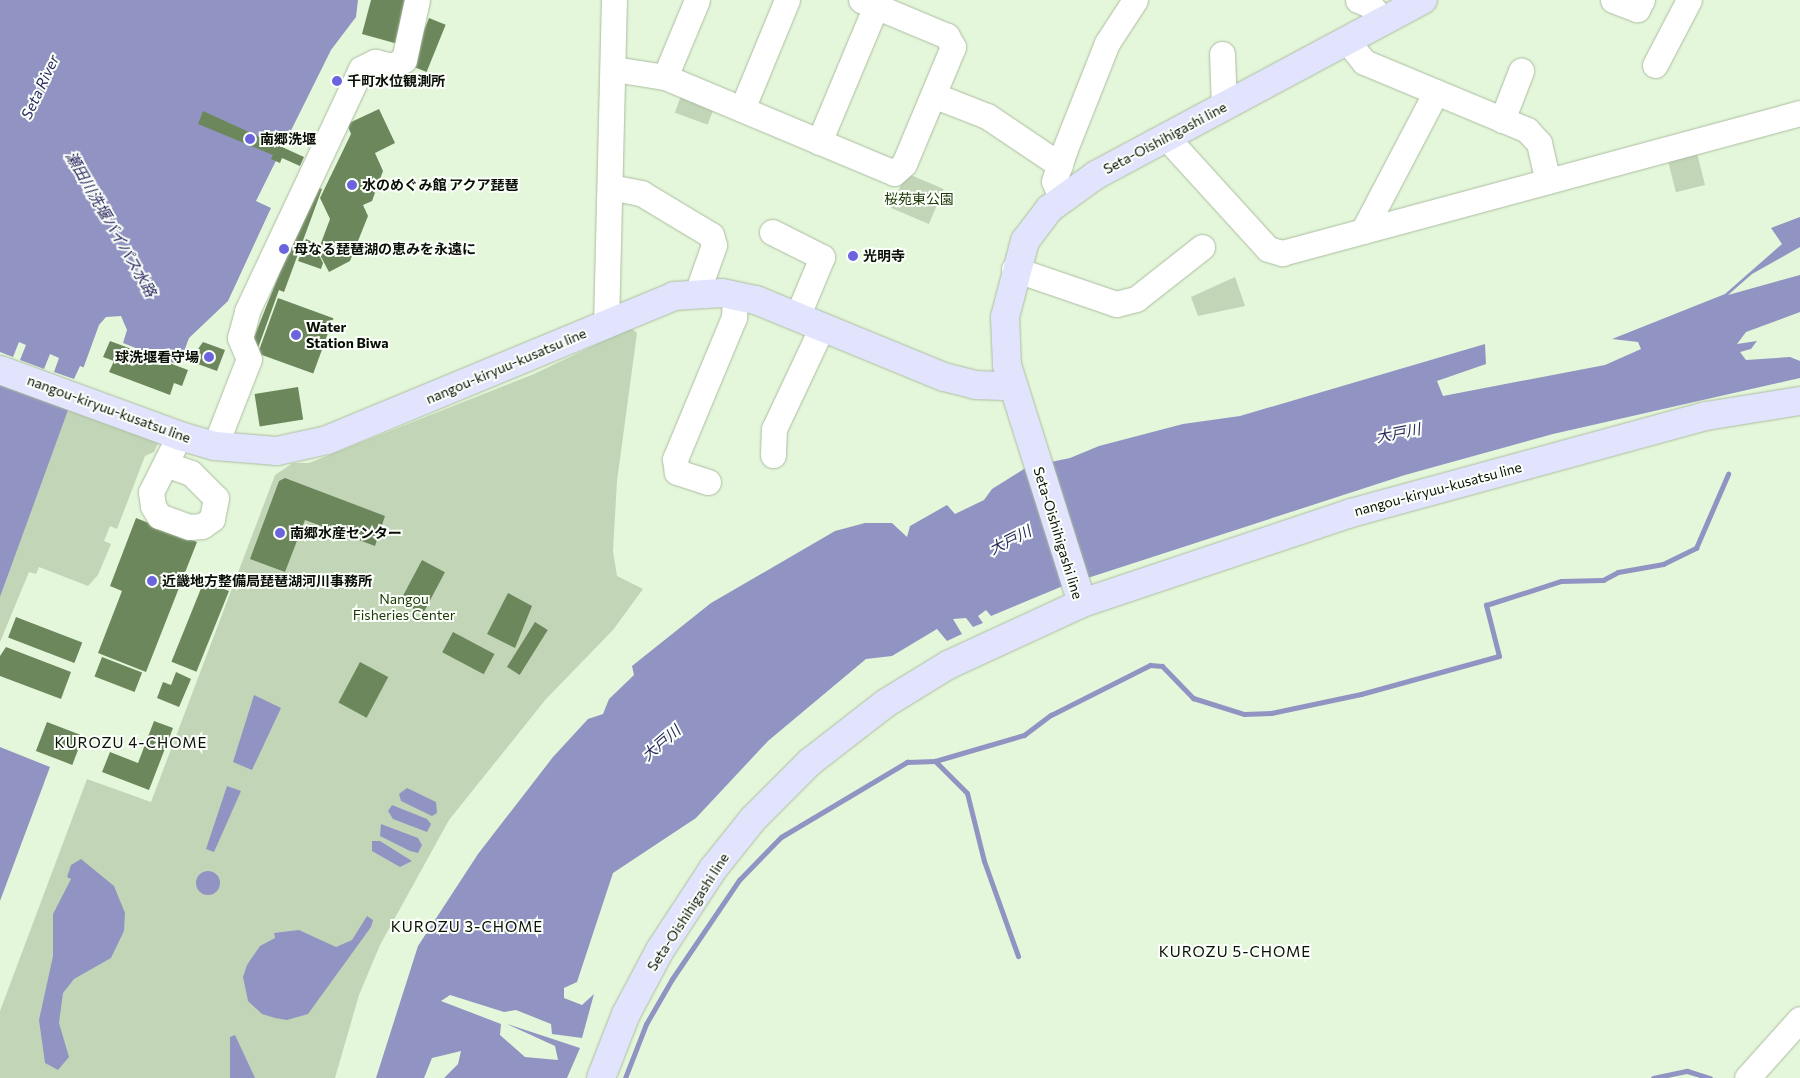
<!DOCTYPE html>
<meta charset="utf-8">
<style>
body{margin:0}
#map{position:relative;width:1800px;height:1078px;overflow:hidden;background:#e5f7da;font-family:Commissioner,"Noto Sans JP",sans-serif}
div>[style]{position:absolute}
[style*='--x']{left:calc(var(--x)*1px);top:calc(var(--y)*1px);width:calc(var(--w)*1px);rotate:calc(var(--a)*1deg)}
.green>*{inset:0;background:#c2d5b7;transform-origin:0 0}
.water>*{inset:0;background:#9194c2}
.round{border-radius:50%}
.pier>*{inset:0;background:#e5f7da}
.stream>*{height:5px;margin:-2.5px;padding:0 2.5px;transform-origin:2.5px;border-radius:2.5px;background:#9194c2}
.building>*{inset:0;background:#6d875d;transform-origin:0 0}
.roads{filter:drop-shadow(0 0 1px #abbca1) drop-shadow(0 0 1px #abbca1)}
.minor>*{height:25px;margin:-12.5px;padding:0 12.5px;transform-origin:12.5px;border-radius:12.5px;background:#fff}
.major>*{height:28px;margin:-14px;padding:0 14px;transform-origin:14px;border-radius:14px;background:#e2e4fd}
.dots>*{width:14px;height:14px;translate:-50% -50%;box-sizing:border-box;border:2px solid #fbfff9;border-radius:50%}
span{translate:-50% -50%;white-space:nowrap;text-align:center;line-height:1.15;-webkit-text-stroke:4px #fbfff9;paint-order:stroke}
.poi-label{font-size:14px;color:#090e06;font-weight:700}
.left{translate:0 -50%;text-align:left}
.right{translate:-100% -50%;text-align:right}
.street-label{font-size:14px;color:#090e06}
.park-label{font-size:14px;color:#1e3707}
.water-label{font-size:15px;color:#2a2760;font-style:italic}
.neighbourhood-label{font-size:15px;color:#090e06;letter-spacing:1px}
</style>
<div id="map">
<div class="green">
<div style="left:682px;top:93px;width:35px;height:21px;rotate:20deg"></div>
<div style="left:1697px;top:153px;width:33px;height:30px;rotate:76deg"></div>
<div style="left:906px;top:173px;width:41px;height:38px;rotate:23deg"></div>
<div style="clip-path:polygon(1235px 277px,1245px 306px,1198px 316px,1191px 297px)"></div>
<div style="clip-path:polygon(631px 328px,637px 333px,617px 481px,613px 551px,617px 576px,643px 589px,613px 630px,546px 699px,449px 820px,380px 945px,359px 995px,335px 1078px,0 1078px,0 1011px,87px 779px,151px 802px,275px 475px,293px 463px,309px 463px,534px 374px)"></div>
<div style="clip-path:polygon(67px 409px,158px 443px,154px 452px,145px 456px,117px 529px,110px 526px,104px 541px,111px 544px,98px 575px,88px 586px,39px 567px,36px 574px,29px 572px,0 642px,0 597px)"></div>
</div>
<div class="water">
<div style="clip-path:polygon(0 0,358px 0,356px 17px,331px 50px,256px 201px,271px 208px,228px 301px,189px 338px,179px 365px,123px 343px,127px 330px,121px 316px,106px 317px,99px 325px,0 597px)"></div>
<div style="clip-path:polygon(1800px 217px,1800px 247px,1752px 274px,1728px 295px,1800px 275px,1800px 312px,1746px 332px,1737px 344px,1757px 341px,1751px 349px,1740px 352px,1746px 360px,1790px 357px,1800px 361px,1800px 378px,1553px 434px,1405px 475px,1063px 586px,991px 616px,986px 610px,978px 616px,983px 623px,973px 627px,966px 618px,953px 619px,962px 634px,947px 641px,937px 629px,892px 656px,866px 659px,768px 741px,696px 818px,613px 873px,577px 982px,564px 988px,564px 998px,582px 1005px,594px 994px,582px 1038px,552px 1034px,551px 1024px,516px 1010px,504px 1012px,450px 995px,441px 1001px,501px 1024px,500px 1035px,525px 1057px,558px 1060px,555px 1046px,507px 1024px,580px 1048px,567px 1078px,444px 1078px,458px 1064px,461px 1051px,432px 1058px,424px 1078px,376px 1078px,418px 946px,478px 854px,553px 757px,588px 719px,603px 714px,609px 699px,634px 675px,632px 666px,711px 603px,835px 531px,865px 523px,892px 523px,907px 537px,910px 526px,947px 505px,955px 514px,984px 500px,992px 489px,1027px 467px,1070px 458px,1099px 446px,1183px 424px,1240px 416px,1485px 344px,1486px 364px,1437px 381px,1443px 396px,1605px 365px,1641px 349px,1638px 342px,1612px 339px,1725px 294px,1782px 244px,1771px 228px)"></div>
<div style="clip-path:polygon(254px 695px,281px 708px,252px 770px,233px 762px)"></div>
<div style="clip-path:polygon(0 747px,50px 767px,0 901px)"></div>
<div style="clip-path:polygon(227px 786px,241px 791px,214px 852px,206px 849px)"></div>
<div style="clip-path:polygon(407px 788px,436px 802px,437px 813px,432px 816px,401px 801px,399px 794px)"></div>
<div style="clip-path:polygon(392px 805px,427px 819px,431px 824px,427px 832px,393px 819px,388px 811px)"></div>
<div style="clip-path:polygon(381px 824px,418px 838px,422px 845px,418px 853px,410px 851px,380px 836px)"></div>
<div style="clip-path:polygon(372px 841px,380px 841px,412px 861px,400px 867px,372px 851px)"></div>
<div style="clip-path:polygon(81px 859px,114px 886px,125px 913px,124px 931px,111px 958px,74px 979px,63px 993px,59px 1023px,69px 1057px,58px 1070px,45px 1063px,39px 1020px,53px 956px,53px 914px,71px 879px,67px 877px,71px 865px)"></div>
<div class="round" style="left:196px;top:871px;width:24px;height:24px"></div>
<div style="clip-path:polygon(367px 916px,373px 920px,371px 927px,308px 1014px,287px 1020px,275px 1018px,262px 1014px,248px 1001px,243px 977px,247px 965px,260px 946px,275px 938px,274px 933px,299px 930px,336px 947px,352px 940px)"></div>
<div style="clip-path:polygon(235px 1035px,255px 1078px,230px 1078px,230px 1037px)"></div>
</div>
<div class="pier">
<div style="clip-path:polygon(19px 342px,26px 345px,20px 360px,44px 369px,50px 354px,59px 358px,54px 372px,74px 379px,80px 366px,85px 368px,69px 409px,0 383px,0 352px,13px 357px)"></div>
</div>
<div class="stream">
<div style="--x:935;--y:761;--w:45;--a:45"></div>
<div style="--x:967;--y:793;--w:70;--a:76"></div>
<div style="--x:984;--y:861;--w:101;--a:70.3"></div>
<div style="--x:625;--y:1078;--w:58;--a:-68.7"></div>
<div style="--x:646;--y:1024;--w:52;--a:-60"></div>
<div style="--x:672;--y:979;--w:120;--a:-55.9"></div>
<div style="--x:739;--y:880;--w:60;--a:-45.7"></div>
<div style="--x:781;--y:837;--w:147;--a:-30.8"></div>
<div style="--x:907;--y:762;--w:28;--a:-2"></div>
<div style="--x:935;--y:761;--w:93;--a:-16.3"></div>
<div style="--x:1024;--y:735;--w:34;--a:-37"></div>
<div style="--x:1051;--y:715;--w:111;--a:-26.8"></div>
<div style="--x:1150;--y:665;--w:12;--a:5"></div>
<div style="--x:1162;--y:666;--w:45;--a:45.9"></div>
<div style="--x:1193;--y:698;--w:53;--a:17.4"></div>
<div style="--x:1244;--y:714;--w:27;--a:-2"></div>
<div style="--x:1271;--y:713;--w:92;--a:-11.9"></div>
<div style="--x:1361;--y:694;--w:143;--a:-15.4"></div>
<div style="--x:1499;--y:656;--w:53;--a:-104.3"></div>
<div style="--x:1486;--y:605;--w:79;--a:-17.7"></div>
<div style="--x:1561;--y:581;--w:42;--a:-1.4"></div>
<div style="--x:1603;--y:580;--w:17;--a:-28"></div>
<div style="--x:1618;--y:572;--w:46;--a:-10.1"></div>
<div style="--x:1663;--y:564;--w:37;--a:-26"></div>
<div style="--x:1696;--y:548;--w:81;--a:-66.6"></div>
<div style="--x:1653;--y:1078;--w:35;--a:-12"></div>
<div style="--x:1687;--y:1071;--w:24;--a:17"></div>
</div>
<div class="building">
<div style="clip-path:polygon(371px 0,409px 0,398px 44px,362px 34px)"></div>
<div style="left:429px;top:18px;width:18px;height:51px;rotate:22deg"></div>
<div style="clip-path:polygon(334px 75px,343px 79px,340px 86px,331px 83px)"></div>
<div style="clip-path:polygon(379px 109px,395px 143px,375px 153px,383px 171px,372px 201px,363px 205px,368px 216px,350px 261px,329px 272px,318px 251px,330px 219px,320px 198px,351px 134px,347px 124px)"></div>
<div style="clip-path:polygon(203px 111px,304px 157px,300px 166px,282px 158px,280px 163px,271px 159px,273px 155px,198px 124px)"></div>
<div style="clip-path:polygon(314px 186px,322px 189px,284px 292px,279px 290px,258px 348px,251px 345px)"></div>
<div style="clip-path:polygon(306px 239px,313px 242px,323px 263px,321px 269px,298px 261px)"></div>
<div style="left:278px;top:298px;width:59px;height:59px;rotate:20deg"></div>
<div style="clip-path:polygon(110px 341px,188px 370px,182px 386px,174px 383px,170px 395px,109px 372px,114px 361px,103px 357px)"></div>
<div style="clip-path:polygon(203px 342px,225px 350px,217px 371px,195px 363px,193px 356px)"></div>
<div style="left:298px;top:387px;width:33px;height:44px;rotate:81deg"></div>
<div style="clip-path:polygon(285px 478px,385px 516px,375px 546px,305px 520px,285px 572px,250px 559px,279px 481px)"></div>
<div style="clip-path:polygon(136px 518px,197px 542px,146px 672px,98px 653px,122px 591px,110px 586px)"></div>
<div style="left:422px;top:560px;width:26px;height:47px;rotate:28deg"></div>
<div style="left:204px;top:581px;width:27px;height:87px;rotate:22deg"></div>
<div style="clip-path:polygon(508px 593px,532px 606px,515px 648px,487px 634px)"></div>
<div style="left:16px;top:617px;width:71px;height:22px;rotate:21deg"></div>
<div style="left:535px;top:622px;width:15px;height:53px;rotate:32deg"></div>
<div style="left:453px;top:632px;width:47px;height:23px;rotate:28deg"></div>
<div style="clip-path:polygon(6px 647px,71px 672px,61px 699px,0 676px,0 656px)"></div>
<div style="left:102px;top:657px;width:43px;height:21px;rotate:21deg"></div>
<div style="left:360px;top:662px;width:32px;height:46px;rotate:28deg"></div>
<div style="clip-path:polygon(176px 672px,191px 679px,179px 707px,157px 698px,163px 682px,171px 685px)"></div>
<div style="clip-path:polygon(154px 721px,173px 728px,149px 790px,102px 772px,110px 752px,138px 763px)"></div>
<div style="left:47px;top:722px;width:39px;height:31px;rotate:21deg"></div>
</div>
<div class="roads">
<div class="minor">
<div style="--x:1358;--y:0;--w:13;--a:23"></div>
<div style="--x:1370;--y:5;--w:20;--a:49"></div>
<div style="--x:1613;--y:0;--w:26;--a:21"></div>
<div style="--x:1637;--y:9;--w:10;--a:-61"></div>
<div style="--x:1347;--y:41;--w:27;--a:51"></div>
<div style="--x:1364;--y:62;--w:177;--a:22.6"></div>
<div style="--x:1527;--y:130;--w:18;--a:47"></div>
<div style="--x:1539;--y:143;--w:39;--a:77"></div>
<div style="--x:1222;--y:54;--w:52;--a:87.8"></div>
<div style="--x:1655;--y:65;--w:73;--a:-62.4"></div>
<div style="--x:614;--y:69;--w:52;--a:8.9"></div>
<div style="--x:665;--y:77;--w:248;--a:22.7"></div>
<div style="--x:894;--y:173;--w:13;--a:-42"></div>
<div style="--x:904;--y:164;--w:127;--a:-67.3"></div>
<div style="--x:953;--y:47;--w:13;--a:-119"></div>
<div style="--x:947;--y:36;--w:93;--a:-157.3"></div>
<div style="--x:665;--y:77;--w:83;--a:-67.4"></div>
<div style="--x:933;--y:95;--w:58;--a:21.3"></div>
<div style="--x:987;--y:116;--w:88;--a:33.9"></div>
<div style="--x:742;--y:109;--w:118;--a:-67.6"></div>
<div style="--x:1502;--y:120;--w:53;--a:-68.8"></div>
<div style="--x:1166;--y:137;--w:151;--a:47.7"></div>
<div style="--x:1268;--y:249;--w:15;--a:16"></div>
<div style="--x:1282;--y:253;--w:537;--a:-15.12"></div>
<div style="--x:819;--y:142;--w:147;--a:-67.3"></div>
<div style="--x:610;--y:187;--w:32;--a:11"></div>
<div style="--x:641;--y:193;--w:82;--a:31"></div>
<div style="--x:711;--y:235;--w:10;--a:73"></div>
<div style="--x:714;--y:245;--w:51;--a:109.5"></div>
<div style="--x:1061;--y:198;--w:18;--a:-112"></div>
<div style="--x:1054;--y:181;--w:34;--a:-71"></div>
<div style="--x:1065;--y:149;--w:114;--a:-68.4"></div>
<div style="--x:1107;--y:43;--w:51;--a:-56.9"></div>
<div style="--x:1363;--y:231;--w:157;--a:-62.3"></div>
<div style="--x:772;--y:232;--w:56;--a:26.6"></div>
<div style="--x:822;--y:257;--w:65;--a:112.6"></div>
<div style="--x:1014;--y:269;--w:108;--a:18.9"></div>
<div style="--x:1116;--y:304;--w:21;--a:-14"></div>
<div style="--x:1136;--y:299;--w:84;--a:-38.2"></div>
<div style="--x:606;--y:325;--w:325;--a:-88.6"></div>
<div style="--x:215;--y:446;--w:93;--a:-68.7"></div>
<div style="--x:249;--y:359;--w:23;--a:-113"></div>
<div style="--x:240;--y:338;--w:28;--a:-75"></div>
<div style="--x:247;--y:311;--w:268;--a:-64.8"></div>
<div style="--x:361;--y:69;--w:16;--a:-27"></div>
<div style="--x:375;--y:62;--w:17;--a:13"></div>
<div style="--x:392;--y:66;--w:13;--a:-27"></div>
<div style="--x:404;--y:60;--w:61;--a:-77.8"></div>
<div style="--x:773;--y:455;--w:26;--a:-88"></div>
<div style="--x:774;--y:429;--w:113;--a:-64.8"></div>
<div style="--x:168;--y:465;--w:24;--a:19"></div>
<div style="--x:191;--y:473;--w:35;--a:45"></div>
<div style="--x:216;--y:498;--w:21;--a:101"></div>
<div style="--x:212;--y:519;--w:12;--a:145"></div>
<div style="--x:202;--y:526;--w:13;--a:176"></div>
<div style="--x:189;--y:527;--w:32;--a:-160"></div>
<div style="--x:159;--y:516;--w:12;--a:-121"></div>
<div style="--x:153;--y:506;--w:14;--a:-98"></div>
<div style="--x:151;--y:492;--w:63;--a:-63.4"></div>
<div style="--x:708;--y:482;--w:33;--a:-162"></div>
<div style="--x:677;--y:472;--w:13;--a:-99"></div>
<div style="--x:675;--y:459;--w:154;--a:-67.4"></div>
<div style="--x:734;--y:317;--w:22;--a:-87"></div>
<div style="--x:1747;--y:1078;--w:79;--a:-48.1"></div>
</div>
<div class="major">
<div style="--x:0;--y:370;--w:192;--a:20.1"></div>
<div style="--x:180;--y:436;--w:36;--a:16"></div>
<div style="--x:215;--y:446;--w:62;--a:4.6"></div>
<div style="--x:277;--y:451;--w:51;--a:-12.4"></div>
<div style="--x:327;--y:440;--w:376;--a:-22.5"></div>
<div style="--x:674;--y:296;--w:48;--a:-3.6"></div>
<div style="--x:722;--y:293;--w:35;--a:12"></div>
<div style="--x:756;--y:300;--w:203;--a:22.3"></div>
<div style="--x:944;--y:377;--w:32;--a:14"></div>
<div style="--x:975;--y:385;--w:36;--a:2"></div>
<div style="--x:1082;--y:603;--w:250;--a:-107.5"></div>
<div style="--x:1007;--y:365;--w:48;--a:-92.4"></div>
<div style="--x:1005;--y:317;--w:79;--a:-75.3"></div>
<div style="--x:1025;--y:241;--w:40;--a:-53"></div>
<div style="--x:1049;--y:209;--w:58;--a:-35.9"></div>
<div style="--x:1096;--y:175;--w:371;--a:-28.2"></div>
<div style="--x:601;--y:1078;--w:69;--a:-68.7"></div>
<div style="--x:626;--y:1014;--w:72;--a:-62"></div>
<div style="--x:660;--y:950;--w:97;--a:-56.8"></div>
<div style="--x:713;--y:869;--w:64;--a:-51.3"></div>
<div style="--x:753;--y:819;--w:81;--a:-45"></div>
<div style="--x:810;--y:762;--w:96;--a:-37.8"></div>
<div style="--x:886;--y:703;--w:73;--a:-31.5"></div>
<div style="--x:948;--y:665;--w:148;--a:-24.8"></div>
<div style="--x:1082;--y:603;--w:284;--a:-18.5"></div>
<div style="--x:1351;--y:513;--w:368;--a:-15.3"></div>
<div style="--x:1706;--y:416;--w:95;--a:-9.1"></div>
</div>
</div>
<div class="dots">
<div style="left:337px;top:81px;background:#6b64de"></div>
<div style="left:250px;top:139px;background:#6b64de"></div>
<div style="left:352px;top:185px;background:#6b64de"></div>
<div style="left:284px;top:249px;background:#6b64de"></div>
<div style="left:853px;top:256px;background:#6b64de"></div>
<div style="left:296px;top:335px;background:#6b64de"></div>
<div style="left:209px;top:357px;background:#6b64de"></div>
<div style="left:280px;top:533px;background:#6b64de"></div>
<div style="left:152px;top:581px;background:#6b64de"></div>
</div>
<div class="poi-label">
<span class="left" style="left:347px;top:81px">千町水位観測所</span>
<span class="left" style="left:260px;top:139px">南郷洗堰</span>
<span class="left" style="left:362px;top:185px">水のめぐみ館 アクア琵琶</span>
<span class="left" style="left:294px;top:249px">母なる琵琶湖の恵みを永遠に</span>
<span class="left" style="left:863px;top:256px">光明寺</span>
<span class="left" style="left:306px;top:335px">Water<br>Station Biwa</span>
<span class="right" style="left:199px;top:357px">球洗堰看守場</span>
<span class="left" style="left:290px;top:533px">南郷水産センター</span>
<span class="left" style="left:162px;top:581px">近畿地方整備局琵琶湖河川事務所</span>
</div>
<div class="street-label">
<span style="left:1165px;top:138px;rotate:-28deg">Seta-Oishihigashi line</span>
<span style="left:506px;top:366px;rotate:-23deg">nangou-kiryuu-kusatsu line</span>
<span style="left:109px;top:409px;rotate:20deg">nangou-kiryuu-kusatsu line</span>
<span style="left:1438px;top:489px;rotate:-15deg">nangou-kiryuu-kusatsu line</span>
<span style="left:1058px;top:533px;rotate:73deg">Seta-Oishihigashi line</span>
<span style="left:688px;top:912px;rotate:-57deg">Seta-Oishihigashi line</span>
</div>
<div class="park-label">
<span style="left:919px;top:199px">桜苑東公園</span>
<span style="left:404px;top:607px">Nangou<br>Fisheries Center</span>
</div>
<div class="water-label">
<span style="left:40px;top:87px;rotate:-65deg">Seta River</span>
<span style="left:111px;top:224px;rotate:60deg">瀬田川洗堰バイパス水路</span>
<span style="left:1398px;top:433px;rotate:-11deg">大戸川</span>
<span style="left:1010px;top:540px;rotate:-27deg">大戸川</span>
<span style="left:661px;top:743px;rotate:-41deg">大戸川</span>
</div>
<div class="neighbourhood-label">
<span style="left:131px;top:743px">KUROZU 4-CHOME</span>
<span style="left:467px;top:927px">KUROZU 3-CHOME</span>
<span style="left:1235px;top:952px">KUROZU 5-CHOME</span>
</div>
</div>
